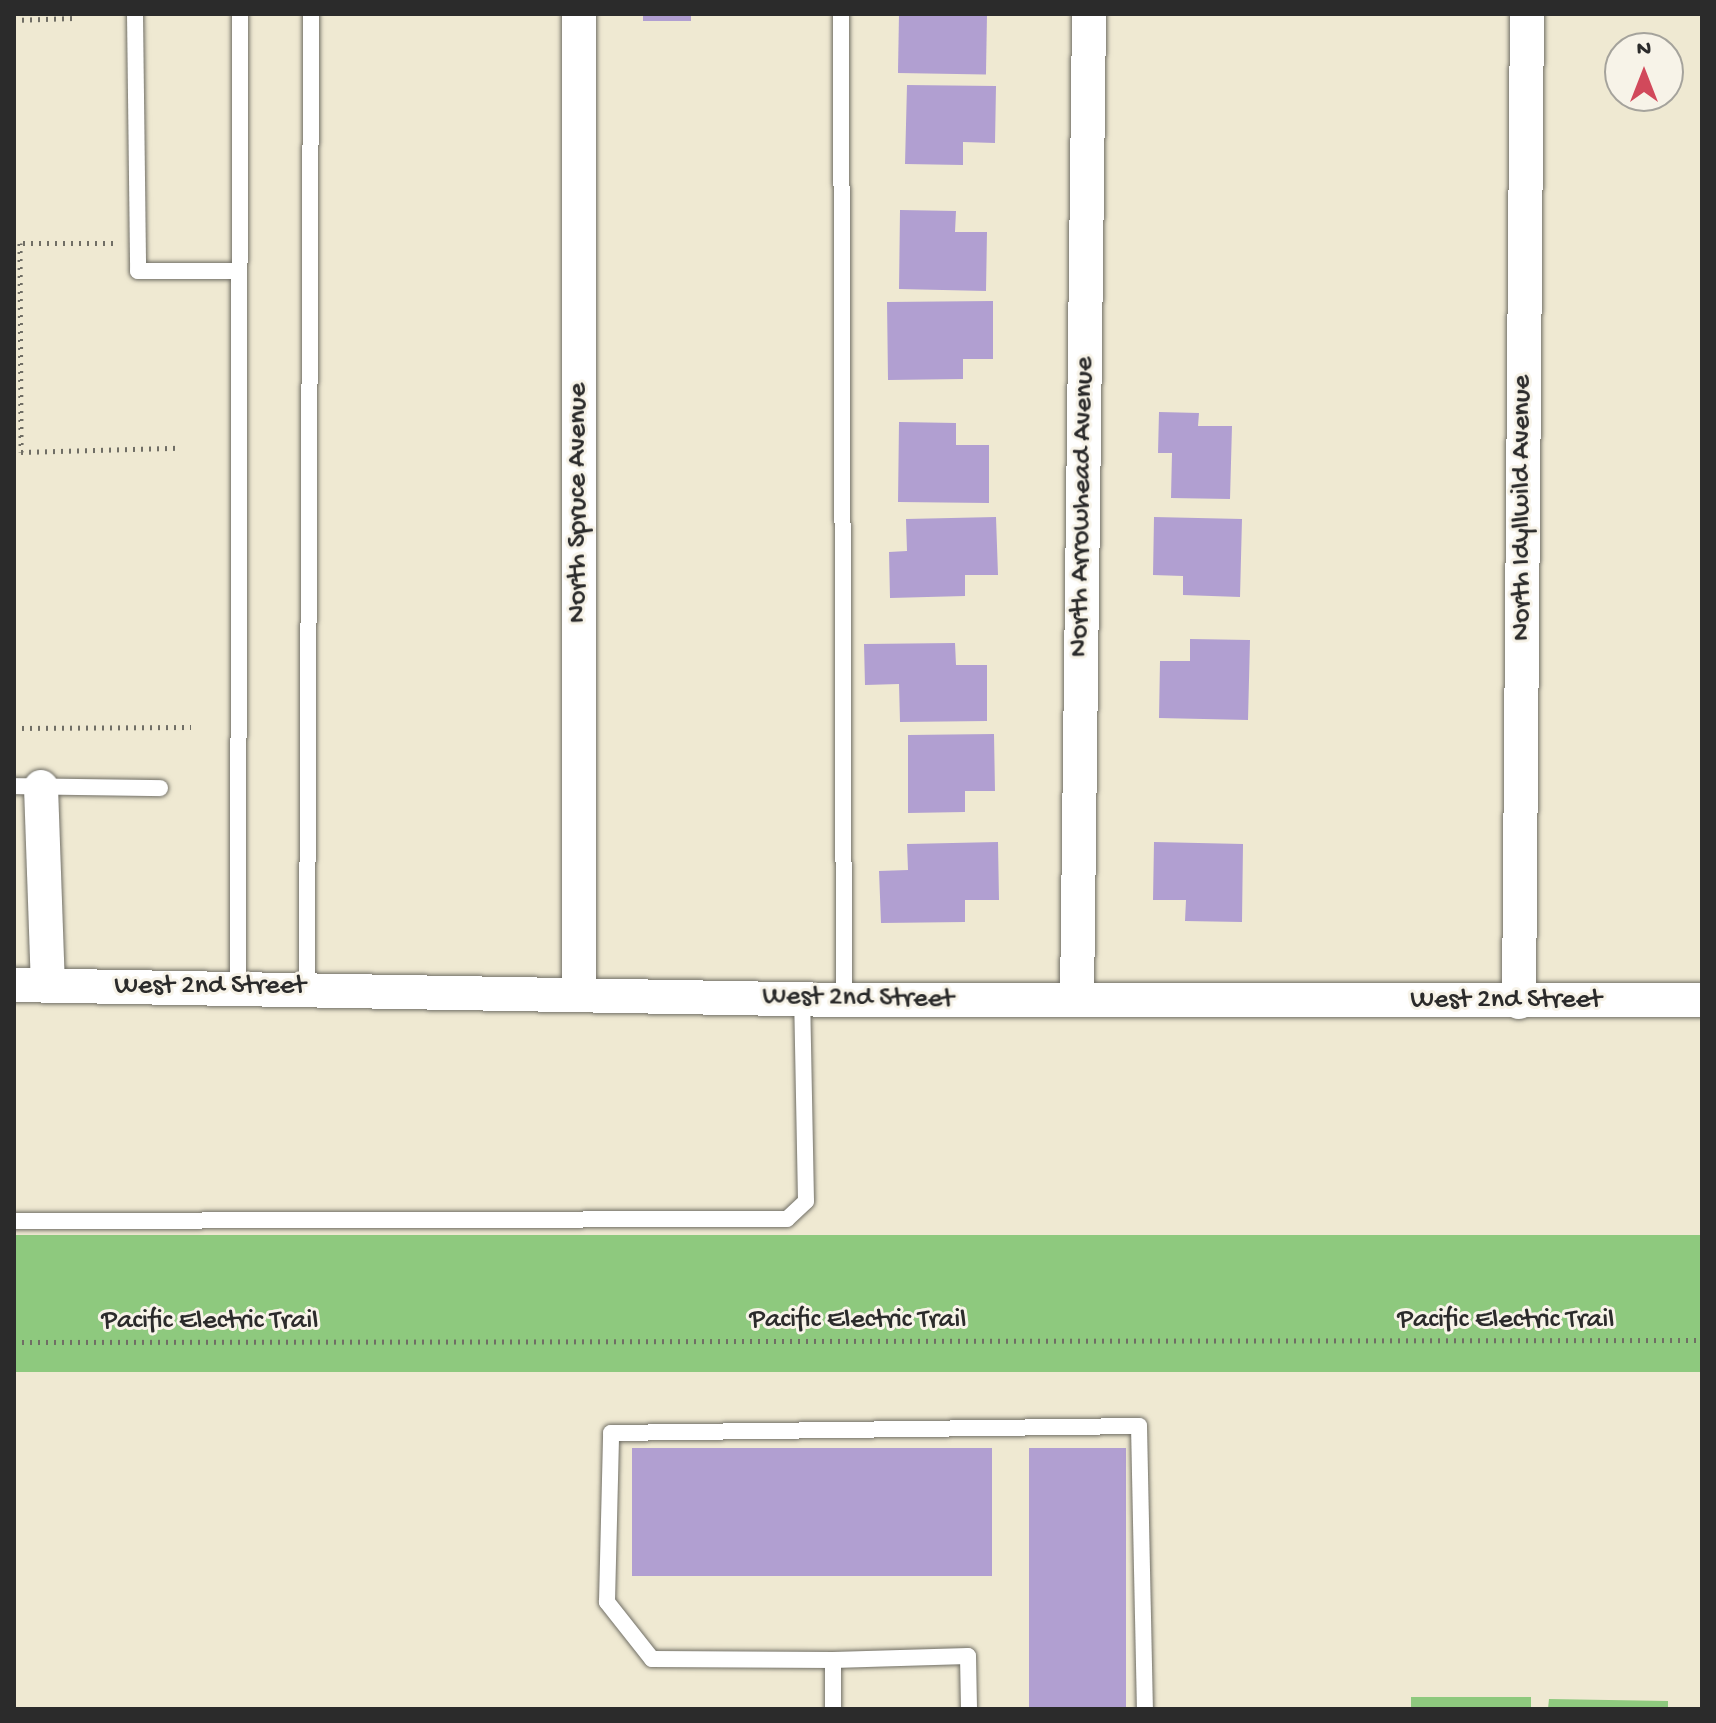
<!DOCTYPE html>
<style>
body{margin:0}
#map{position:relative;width:1716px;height:1723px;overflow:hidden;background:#efe9d2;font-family:"Gochi Hand",sans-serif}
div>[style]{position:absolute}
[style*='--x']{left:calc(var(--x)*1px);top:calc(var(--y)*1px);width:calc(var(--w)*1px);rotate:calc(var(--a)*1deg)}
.green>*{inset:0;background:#8ec97e;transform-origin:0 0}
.building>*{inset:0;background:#b19fd1;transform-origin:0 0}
.path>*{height:5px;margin-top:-2.5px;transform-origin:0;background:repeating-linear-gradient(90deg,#706e65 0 2px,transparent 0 8px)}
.roads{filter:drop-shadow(0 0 2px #706e65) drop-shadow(0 0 2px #706e65)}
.service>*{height:16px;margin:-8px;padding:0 8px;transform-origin:8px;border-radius:8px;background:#fff}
.minor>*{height:34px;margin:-17px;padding:0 17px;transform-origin:17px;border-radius:17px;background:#fff}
span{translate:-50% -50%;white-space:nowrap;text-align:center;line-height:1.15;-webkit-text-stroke:6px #f7f3e8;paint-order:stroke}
.street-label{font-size:28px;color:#2b2b2b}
.frame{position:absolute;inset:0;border:16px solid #2b2b2b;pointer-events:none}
.north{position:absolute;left:1604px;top:32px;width:80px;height:80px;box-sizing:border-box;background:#f7f3e8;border:2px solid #a5a39c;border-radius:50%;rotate:0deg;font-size:22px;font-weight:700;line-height:32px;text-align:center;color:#2b2b2b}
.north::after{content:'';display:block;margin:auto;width:28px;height:36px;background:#d1495b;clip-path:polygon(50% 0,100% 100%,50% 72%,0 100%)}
</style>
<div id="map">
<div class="green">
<div style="left:14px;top:1235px;width:1688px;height:137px"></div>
<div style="left:1411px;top:1697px;width:120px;height:12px"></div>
<div style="clip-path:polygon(1549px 1699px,1668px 1701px,1668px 1709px,1548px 1709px)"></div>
</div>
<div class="building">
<div style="left:643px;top:14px;width:48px;height:7px"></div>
<div style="left:899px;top:14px;width:88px;height:59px;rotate:1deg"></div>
<div style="clip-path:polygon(907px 85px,996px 86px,995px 143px,963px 142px,963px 165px,905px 164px)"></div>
<div style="clip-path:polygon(900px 210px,956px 211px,955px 232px,987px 232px,986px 291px,899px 289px)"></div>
<div style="clip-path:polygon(993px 301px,993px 359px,963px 359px,963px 379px,888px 380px,887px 302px)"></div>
<div style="clip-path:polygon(1159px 412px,1199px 413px,1198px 426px,1232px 426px,1230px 499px,1171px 498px,1172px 453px,1158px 453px)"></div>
<div style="clip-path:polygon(899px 422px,956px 423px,956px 445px,989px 445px,989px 503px,898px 502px)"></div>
<div style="clip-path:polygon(996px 517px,998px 575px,965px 575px,965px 596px,890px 598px,889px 552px,907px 551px,906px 519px)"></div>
<div style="clip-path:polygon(1154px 517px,1242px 519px,1240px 597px,1183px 595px,1183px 576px,1153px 575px)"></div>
<div style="clip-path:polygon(1190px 639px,1250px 640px,1248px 720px,1159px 718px,1160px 661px,1190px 661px)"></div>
<div style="clip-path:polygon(955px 643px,956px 665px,987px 665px,987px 721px,900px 722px,899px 684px,865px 685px,864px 644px)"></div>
<div style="clip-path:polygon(994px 734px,995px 791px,965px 791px,965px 812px,908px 813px,908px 735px)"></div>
<div style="clip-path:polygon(998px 842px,999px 900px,965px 900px,965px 922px,881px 923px,879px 871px,908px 870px,907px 844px)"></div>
<div style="clip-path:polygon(1154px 842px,1243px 844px,1242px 922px,1185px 921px,1186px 900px,1153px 900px)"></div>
<div style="left:992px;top:1448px;width:128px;height:360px;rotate:90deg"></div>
<div style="left:1126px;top:1448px;width:261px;height:97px;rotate:90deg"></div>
</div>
<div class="path">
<div style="--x:14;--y:20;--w:60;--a:-1.9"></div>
<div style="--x:113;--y:243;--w:93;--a:180"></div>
<div style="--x:20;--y:243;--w:209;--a:89.7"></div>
<div style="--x:21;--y:452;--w:158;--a:-1.5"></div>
<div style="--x:14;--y:728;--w:177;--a:-0.3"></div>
<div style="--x:14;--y:1342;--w:1688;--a:-0.07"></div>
</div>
<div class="roads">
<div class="service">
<div style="--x:135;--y:14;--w:257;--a:89.3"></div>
<div style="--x:138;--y:271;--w:101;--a:0"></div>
<div style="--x:841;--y:14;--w:986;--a:89.83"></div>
<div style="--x:14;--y:786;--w:146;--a:0.8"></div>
<div style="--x:307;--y:987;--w:973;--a:-89.76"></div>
<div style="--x:238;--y:988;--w:974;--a:-89.88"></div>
<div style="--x:14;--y:1221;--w:773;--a:-0.15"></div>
<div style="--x:787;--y:1219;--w:26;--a:-43"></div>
<div style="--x:806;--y:1201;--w:202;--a:-91.1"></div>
<div style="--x:833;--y:1660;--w:135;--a:-1.7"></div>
<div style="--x:968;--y:1656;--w:53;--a:88.9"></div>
<div style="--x:833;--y:1709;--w:49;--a:-90"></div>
<div style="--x:833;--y:1660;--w:181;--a:-179.7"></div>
<div style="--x:652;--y:1659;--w:73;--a:-128.3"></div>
<div style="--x:607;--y:1602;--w:169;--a:-88.6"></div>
<div style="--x:611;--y:1433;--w:528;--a:-0.76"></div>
<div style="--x:1139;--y:1426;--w:283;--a:88.8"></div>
</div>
<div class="minor">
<div style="--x:41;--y:787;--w:199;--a:88"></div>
<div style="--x:14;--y:985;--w:830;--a:1.04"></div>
<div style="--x:844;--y:1000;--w:858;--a:0"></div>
<div style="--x:579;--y:992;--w:978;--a:-90"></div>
<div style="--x:1077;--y:999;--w:985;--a:-89.3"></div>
<div style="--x:1519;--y:1002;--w:988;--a:-89.54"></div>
</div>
</div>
<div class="street-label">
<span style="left:579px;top:503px;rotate:-90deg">North Spruce Avenue</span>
<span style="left:1083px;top:507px;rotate:-89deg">North Arrowhead Avenue</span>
<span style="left:1523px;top:508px;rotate:-90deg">North Idyllwild Avenue</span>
<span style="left:210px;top:987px">West 2nd Street</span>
<span style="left:858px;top:999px;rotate:1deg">West 2nd Street</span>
<span style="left:1506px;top:1001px">West 2nd Street</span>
<span style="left:858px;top:1321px">Pacific Electric Trail</span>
<span style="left:1506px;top:1321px">Pacific Electric Trail</span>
<span style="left:210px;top:1322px">Pacific Electric Trail</span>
</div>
<div class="frame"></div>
<div class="north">N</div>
</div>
